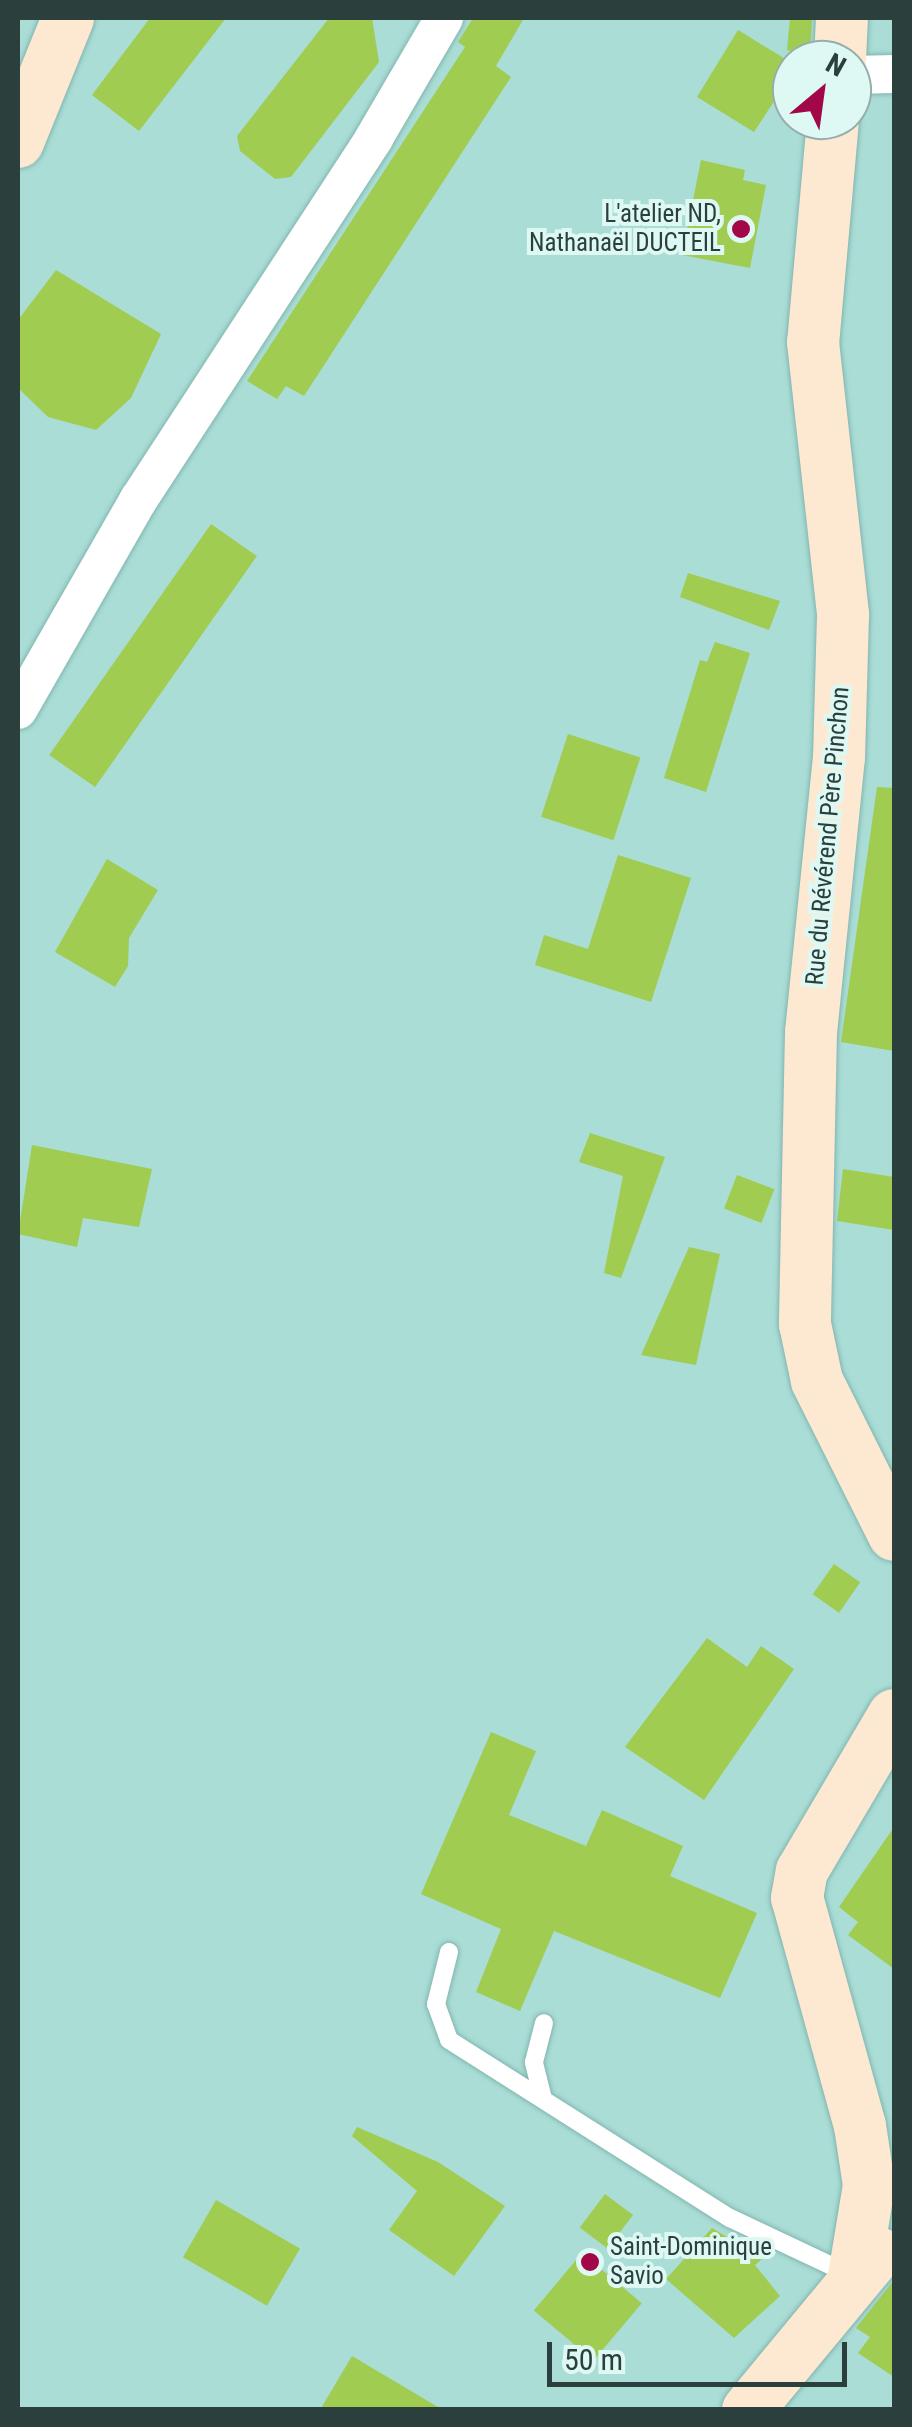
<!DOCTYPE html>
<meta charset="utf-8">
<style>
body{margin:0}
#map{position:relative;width:912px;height:2427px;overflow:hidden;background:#a9ddd6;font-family:"Roboto Condensed",sans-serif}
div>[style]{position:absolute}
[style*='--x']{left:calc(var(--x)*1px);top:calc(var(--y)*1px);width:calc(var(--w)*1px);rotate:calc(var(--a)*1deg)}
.building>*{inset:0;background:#a0cc51;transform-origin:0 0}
.roads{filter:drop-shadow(0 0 2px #82b5af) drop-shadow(0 0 2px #82b5af)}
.lane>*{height:18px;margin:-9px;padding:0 9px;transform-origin:9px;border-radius:9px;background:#fff}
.street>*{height:38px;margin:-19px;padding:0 19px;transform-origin:19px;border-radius:19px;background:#fff}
.secondary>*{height:52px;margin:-26px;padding:0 26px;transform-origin:26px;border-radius:26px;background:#fde8d2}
.dots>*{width:28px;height:28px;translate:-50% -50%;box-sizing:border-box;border:5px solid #def8f4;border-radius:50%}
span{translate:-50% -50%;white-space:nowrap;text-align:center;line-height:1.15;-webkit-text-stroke:8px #def8f4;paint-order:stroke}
.poi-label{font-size:25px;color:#2b403d}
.right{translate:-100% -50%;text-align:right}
.left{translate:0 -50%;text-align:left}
.street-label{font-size:25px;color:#2b403d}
.frame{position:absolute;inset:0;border:20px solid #2b403d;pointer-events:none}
.north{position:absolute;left:772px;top:40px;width:100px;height:100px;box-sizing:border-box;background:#def8f4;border:2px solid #96aeab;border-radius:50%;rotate:29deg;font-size:28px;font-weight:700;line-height:40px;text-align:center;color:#2b403d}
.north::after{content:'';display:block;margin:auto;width:35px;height:45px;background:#a20848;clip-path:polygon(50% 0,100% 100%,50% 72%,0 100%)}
.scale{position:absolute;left:547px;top:2342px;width:300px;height:45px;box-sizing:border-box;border:5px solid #2b403d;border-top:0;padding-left:12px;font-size:30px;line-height:35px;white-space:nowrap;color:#2b403d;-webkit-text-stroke:8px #def8f4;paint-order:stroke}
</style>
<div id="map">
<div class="building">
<div style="clip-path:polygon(150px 18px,226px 18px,139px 131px,92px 95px)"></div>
<div style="clip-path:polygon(329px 18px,372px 18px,379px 62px,291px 177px,275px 179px,240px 151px,237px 136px)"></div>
<div style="clip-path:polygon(473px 18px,524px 18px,496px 66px,511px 77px,304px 396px,286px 386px,277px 399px,247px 381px,465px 47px,458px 42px)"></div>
<div style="clip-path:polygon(790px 18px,812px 18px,810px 56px,787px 50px)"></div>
<div style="clip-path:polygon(738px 30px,792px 63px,792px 74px,754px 132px,697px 97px)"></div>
<div style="clip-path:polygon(701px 160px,745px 170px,743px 180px,766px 185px,750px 268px,682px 255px)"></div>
<div style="clip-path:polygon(56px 270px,161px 334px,131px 398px,96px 430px,48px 417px,18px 388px,18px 320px)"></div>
<div style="left:211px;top:524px;width:56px;height:282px;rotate:35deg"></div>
<div style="clip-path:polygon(688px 573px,780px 601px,769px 630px,680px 597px)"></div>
<div style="clip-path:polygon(715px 642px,750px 653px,706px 792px,664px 778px,700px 660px,707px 662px)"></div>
<div style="left:568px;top:734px;width:76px;height:87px;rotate:18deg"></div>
<div style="clip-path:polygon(877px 787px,894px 788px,894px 1051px,841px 1042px)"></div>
<div style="clip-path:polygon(618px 855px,691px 878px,651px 1002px,535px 965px,544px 935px,588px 949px)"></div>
<div style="clip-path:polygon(107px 859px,158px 890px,129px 938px,128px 966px,115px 987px,55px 952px)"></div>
<div style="clip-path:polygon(590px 1133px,665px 1157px,621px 1278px,604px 1273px,623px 1176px,579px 1162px)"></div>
<div style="clip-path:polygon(32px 1145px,152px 1169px,139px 1227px,83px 1218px,77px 1247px,18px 1234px)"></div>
<div style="clip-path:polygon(843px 1169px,894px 1177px,894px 1230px,837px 1221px)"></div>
<div style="left:737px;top:1175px;width:40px;height:36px;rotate:21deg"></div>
<div style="clip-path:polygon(689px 1247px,720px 1254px,696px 1365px,641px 1355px)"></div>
<div style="left:834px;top:1564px;width:32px;height:37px;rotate:35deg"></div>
<div style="clip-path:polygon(707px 1638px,747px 1667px,761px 1646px,794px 1669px,704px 1800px,625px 1747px)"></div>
<div style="clip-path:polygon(491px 1732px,536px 1751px,509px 1815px,586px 1846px,602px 1810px,683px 1846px,670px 1876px,757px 1913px,720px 1998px,554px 1931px,520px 2011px,476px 1992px,501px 1929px,421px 1894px)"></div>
<div style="clip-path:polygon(894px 1827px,894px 1969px,848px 1935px,858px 1922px,839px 1907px)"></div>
<div style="clip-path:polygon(357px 2127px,438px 2162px,505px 2206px,454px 2276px,389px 2230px,417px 2191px,352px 2136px)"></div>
<div style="left:605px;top:2194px;width:35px;height:42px;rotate:37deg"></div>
<div style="left:216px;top:2200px;width:97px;height:66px;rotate:30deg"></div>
<div style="clip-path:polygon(712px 2228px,763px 2258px,755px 2265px,780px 2296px,734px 2338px,666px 2279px)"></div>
<div style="left:582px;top:2253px;width:78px;height:75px;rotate:40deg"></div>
<div style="clip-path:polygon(894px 2280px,894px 2377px,858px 2353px,870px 2337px,856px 2328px)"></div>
<div style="clip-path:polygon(352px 2356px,443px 2410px,320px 2410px)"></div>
</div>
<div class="roads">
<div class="lane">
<div style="--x:449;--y:1952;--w:54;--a:104"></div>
<div style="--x:436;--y:2004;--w:38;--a:70"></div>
<div style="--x:449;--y:2040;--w:333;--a:32.4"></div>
<div style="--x:730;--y:2218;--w:134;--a:25.2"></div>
<div style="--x:543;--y:2099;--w:38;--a:-104"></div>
<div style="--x:534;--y:2062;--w:40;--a:-75.6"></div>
</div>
<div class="street">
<div style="--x:852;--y:75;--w:42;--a:-1.4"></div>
<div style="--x:18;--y:710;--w:243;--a:-60.2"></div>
<div style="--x:139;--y:499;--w:431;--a:-56.9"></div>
<div style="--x:374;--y:138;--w:139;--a:-59.7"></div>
</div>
<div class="secondary">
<div style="--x:840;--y:60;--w:42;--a:-87.3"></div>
<div style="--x:833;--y:120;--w:223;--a:95.1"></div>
<div style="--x:813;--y:342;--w:275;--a:83.7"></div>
<div style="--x:843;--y:615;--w:142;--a:91.6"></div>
<div style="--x:839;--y:757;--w:276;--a:95.8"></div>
<div style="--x:811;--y:1032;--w:292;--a:91.2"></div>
<div style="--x:805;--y:1324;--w:58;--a:78.1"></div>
<div style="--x:817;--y:1381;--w:172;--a:63.4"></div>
<div style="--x:18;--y:142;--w:134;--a:-68"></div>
<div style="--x:854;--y:2276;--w:92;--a:-80.6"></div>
<div style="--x:869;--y:2185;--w:60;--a:-98.7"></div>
<div style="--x:860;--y:2126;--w:237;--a:-105.4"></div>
<div style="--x:797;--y:1898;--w:27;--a:-80"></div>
<div style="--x:802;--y:1871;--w:181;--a:-59.5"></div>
<div style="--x:748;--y:2410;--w:204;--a:-50.4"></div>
</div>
</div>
<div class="dots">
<div style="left:741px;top:229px;background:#a20848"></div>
<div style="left:590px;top:2262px;background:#a20848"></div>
</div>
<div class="poi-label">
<span class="right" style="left:721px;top:229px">L'atelier ND,<br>Nathanaël DUCTEIL</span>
<span class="left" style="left:610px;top:2262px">Saint-Dominique<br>Savio</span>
</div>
<div class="street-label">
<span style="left:828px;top:836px;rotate:-85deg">Rue du Révérend Père Pinchon</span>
</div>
<div class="frame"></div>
<div class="north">N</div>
<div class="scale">50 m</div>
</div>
